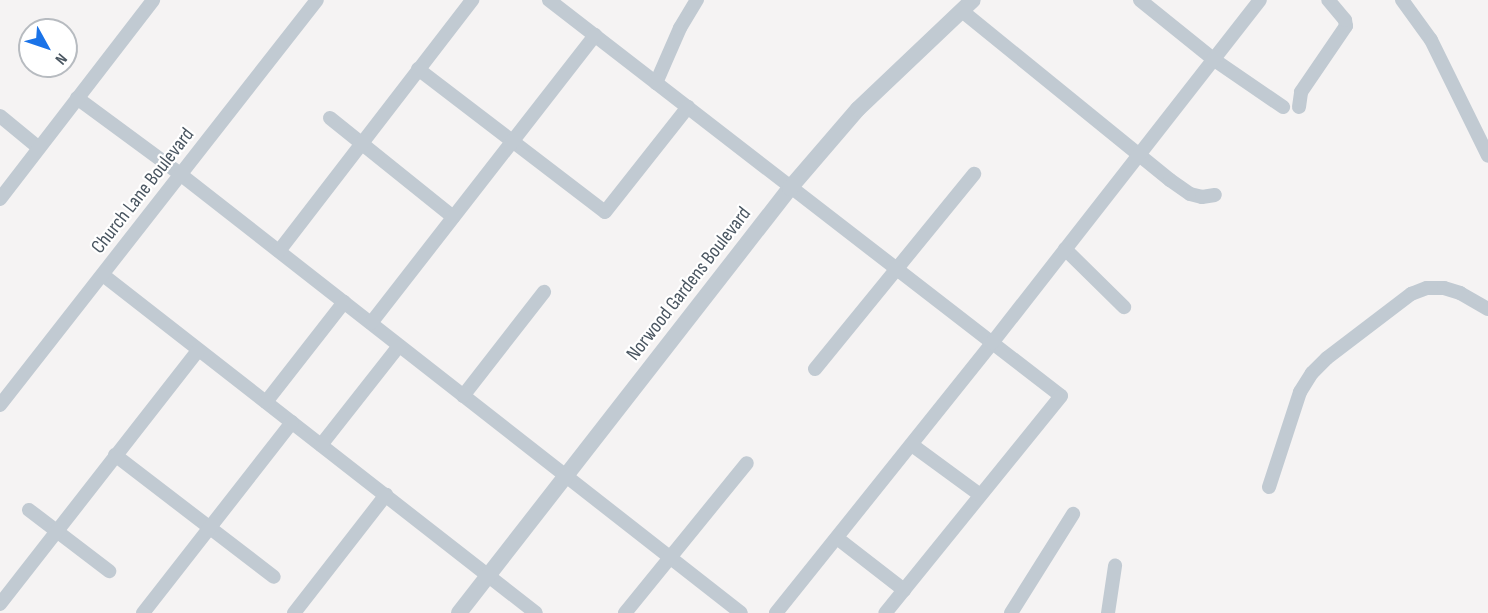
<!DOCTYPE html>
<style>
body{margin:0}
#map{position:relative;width:1488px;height:613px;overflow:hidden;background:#f5f3f3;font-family:"Sofia Sans Condensed",sans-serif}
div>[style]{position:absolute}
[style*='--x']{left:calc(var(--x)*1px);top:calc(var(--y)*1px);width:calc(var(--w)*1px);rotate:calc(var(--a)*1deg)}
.minor>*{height:14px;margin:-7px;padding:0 7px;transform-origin:7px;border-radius:7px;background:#c1cad2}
.tertiary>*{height:16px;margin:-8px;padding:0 8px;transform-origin:8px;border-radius:8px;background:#c1cad2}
span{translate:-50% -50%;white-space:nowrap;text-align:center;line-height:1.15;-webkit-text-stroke:4.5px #fff;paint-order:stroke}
.street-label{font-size:20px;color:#4a5661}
.north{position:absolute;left:18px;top:18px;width:60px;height:60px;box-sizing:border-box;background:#fff;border:2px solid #b7bbc0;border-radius:50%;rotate:130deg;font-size:16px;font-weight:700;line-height:24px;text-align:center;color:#4a5661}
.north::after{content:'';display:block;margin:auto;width:21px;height:27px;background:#1a73e8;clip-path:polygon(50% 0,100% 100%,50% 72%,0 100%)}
</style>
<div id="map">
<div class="minor">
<i style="--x:549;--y:0;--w:647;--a:37.72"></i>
<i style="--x:1061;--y:396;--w:279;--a:129"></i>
<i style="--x:1140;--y:0;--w:94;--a:38.9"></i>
<i style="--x:1213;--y:59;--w:85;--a:34.4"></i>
<i style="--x:1402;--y:0;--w:49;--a:54.1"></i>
<i style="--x:1431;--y:40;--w:129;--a:63.8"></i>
<i style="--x:962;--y:11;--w:268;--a:39.1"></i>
<i style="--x:1170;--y:180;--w:24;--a:35"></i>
<i style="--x:1190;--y:194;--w:12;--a:14"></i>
<i style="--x:1202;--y:197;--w:13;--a:-9"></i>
<i style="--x:418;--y:69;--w:235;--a:37.4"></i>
<i style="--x:605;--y:212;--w:134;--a:-51.7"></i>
<i style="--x:656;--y:83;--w:60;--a:-66.4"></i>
<i style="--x:680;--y:28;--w:33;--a:-59"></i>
<i style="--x:77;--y:98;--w:128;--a:36.4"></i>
<i style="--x:180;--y:174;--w:712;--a:38.04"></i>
<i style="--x:1299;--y:107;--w:15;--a:-82"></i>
<i style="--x:1301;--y:92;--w:80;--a:-55.7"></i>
<i style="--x:1346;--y:26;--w:6;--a:-99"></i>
<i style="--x:1345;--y:20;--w:26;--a:-130"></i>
<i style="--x:0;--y:116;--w:50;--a:39.4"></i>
<i style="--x:330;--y:118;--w:158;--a:38.8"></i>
<i style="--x:0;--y:199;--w:251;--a:-52.4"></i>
<i style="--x:1065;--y:249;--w:83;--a:44.5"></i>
<i style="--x:279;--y:251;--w:317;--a:-52.4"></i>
<i style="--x:103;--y:275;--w:549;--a:37.98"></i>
<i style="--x:371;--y:323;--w:365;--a:-52.1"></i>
<i style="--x:815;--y:369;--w:252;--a:-50.8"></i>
<i style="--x:463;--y:396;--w:132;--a:-52.1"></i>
<i style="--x:266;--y:402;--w:127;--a:-52"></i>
<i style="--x:0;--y:405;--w:514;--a:-51.95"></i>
<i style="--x:321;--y:445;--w:126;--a:-51.8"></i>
<i style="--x:912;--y:445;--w:84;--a:36.3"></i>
<i style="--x:115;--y:455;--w:200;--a:37.5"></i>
<i style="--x:1269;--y:487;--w:100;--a:-71.9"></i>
<i style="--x:1300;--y:392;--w:22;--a:-58"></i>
<i style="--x:1312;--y:373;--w:21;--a:-45"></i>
<i style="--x:1327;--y:358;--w:106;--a:-37.3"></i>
<i style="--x:1411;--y:294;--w:17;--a:-21"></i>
<i style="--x:1427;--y:288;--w:17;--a:0"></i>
<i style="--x:1444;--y:288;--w:17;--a:17"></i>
<i style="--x:1460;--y:293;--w:32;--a:30"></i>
<i style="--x:29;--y:510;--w:101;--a:37.3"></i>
<i style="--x:837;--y:538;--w:85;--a:37.8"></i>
<i style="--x:0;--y:604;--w:321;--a:-52"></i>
<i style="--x:143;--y:613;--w:242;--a:-52"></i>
<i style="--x:294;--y:613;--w:150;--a:-52.1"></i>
<i style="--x:625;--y:613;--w:193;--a:-50.9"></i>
<i style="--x:776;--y:613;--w:346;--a:-51.3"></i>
<i style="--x:992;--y:343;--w:435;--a:-52"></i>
<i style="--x:1011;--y:613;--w:117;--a:-57.9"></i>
<i style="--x:1108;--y:613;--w:48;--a:-81.5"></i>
</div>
<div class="tertiary">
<i style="--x:459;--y:613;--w:539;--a:-52.09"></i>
<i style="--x:790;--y:188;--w:104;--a:-49.3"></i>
<i style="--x:858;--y:109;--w:158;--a:-43.5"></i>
</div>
<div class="street-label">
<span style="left:143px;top:191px;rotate:-52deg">Church Lane Boulevard</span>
<span style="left:689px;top:284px;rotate:-52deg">Norwood Gardens Boulevard</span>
</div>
<div class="north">N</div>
</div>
